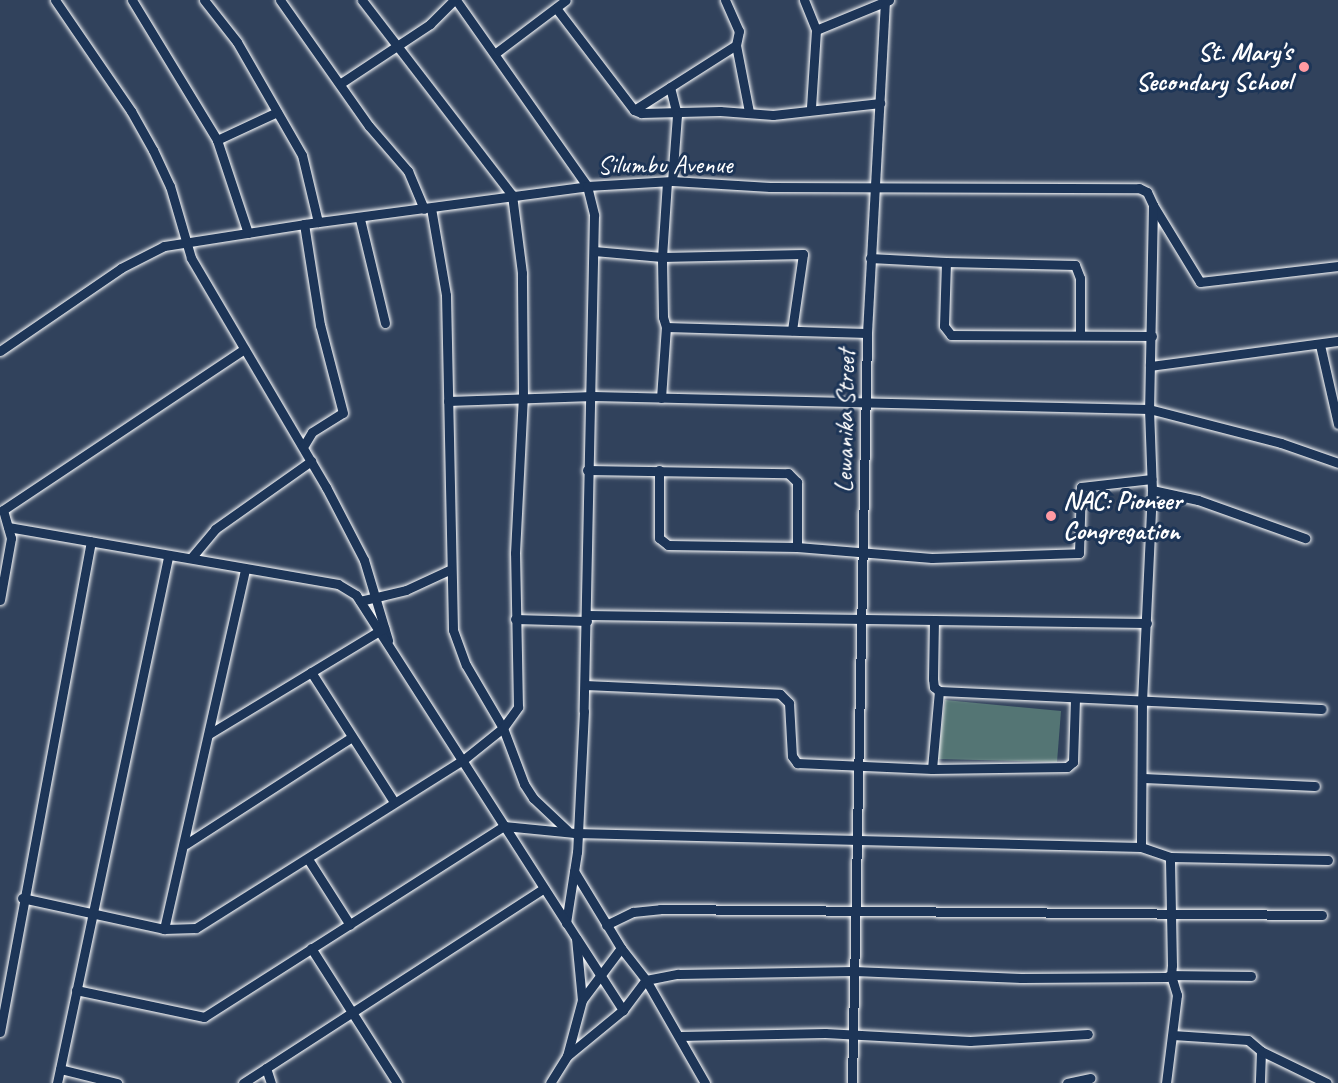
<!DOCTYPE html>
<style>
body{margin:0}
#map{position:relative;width:1338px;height:1083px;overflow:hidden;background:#31425c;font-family:Caveat,sans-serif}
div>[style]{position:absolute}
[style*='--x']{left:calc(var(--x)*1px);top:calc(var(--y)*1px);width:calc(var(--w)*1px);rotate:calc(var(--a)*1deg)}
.green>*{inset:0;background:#547574}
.roads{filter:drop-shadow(0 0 2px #fff) drop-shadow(0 0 2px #fff)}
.street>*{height:9px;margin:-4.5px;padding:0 4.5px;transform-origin:4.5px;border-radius:4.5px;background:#1d3557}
.dots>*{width:16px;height:16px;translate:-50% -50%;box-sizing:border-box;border:3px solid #1d3557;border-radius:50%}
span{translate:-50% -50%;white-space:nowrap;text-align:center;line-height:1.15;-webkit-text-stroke:6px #1d3557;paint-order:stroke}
.poi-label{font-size:26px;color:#fff;font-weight:700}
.right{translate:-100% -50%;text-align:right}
.left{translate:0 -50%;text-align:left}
.street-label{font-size:26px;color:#fff}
</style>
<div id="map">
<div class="green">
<i style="clip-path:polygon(945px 700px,1061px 711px,1057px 762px,938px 759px)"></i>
</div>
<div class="roads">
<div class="street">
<i style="--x:55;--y:0;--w:135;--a:55.6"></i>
<i style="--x:131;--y:111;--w:45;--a:60.6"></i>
<i style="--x:153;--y:150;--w:40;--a:65"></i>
<i style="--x:170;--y:186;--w:75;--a:73.7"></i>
<i style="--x:191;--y:258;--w:266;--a:59.5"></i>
<i style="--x:326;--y:487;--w:82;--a:62.5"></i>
<i style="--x:364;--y:560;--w:84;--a:73.3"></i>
<i style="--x:132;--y:0;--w:164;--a:58.7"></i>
<i style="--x:217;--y:140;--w:66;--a:-25"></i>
<i style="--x:204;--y:0;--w:53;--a:51.8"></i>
<i style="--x:237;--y:42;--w:130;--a:60.1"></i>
<i style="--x:302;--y:155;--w:69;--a:76.6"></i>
<i style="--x:280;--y:0;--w:154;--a:54.8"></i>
<i style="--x:369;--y:126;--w:60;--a:49.1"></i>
<i style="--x:408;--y:171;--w:41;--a:67.2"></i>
<i style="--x:456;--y:0;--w:228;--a:54.8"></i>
<i style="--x:587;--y:186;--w:30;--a:76"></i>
<i style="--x:594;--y:215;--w:496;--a:91.2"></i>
<i style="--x:584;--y:711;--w:141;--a:92.8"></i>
<i style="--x:577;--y:852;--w:72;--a:98.8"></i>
<i style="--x:725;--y:0;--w:34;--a:66"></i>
<i style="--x:739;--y:31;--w:14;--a:102"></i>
<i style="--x:736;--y:45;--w:68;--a:79"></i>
<i style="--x:804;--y:0;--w:32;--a:68"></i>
<i style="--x:816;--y:30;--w:78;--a:93.7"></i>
<i style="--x:556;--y:8;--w:128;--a:52.6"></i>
<i style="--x:634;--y:110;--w:8;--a:23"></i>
<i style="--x:641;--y:113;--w:79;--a:-1.5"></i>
<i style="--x:720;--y:111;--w:53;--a:4.3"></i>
<i style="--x:773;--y:115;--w:108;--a:-6.4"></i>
<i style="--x:816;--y:30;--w:79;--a:-22.3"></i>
<i style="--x:497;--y:52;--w:86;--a:-37"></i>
<i style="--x:341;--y:83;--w:107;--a:-33.5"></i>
<i style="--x:430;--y:24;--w:34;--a:-45"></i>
<i style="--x:670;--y:87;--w:29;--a:76"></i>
<i style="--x:677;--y:115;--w:66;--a:94.3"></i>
<i style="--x:634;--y:110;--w:121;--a:-32.5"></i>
<i style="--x:217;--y:140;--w:98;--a:71.6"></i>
<i style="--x:1153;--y:205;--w:90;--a:58.6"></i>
<i style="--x:1200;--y:282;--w:139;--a:-6.6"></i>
<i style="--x:431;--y:208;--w:88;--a:80.2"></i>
<i style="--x:446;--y:295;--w:335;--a:88.8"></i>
<i style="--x:453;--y:630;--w:37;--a:70"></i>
<i style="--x:466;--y:665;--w:73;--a:59.6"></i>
<i style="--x:503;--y:728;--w:60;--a:69.4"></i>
<i style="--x:524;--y:784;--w:17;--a:57"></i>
<i style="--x:533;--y:798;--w:47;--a:43.3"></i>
<i style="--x:360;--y:219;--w:107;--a:76.5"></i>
<i style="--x:594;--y:251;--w:68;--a:5"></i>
<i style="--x:662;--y:257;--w:75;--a:-86.2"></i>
<i style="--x:870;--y:258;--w:76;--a:3"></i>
<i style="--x:946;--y:262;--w:64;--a:91.8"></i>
<i style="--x:944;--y:326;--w:11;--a:52"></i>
<i style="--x:951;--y:335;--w:201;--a:0.3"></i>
<i style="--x:946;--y:262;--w:129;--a:1.3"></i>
<i style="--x:1075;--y:265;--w:14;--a:69"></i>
<i style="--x:1080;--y:278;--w:57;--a:90"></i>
<i style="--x:666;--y:327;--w:10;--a:-107"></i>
<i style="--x:663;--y:317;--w:60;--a:-91"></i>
<i style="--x:662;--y:257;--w:141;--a:-1.2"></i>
<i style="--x:803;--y:254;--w:77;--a:98.2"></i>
<i style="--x:1320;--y:345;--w:81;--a:77.2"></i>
<i style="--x:0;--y:351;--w:147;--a:-34.4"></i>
<i style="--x:121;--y:268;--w:48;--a:-27.1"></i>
<i style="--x:164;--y:246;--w:142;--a:-8.9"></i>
<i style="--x:304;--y:224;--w:286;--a:-7.6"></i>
<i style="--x:587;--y:186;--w:85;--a:-3.4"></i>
<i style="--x:672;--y:181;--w:98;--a:3.5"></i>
<i style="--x:770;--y:187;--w:369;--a:0.2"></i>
<i style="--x:1139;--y:188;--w:9;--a:27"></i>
<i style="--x:1147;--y:192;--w:14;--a:65"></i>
<i style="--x:1153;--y:205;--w:204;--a:91.1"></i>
<i style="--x:1149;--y:409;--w:81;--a:87.9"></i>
<i style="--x:1152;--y:490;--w:210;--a:92.7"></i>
<i style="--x:1142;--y:700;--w:147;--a:90.4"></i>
<i style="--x:1150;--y:366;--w:190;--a:-7.6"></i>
<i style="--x:661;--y:398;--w:71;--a:-86"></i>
<i style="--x:666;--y:327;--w:201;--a:1.7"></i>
<i style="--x:448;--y:401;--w:145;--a:-2"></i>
<i style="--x:593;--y:396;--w:556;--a:1.34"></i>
<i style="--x:1149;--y:409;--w:136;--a:14.4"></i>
<i style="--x:1281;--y:443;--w:60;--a:19.3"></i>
<i style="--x:303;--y:447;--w:17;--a:-59"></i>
<i style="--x:312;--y:432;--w:36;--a:-32"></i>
<i style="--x:343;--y:413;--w:91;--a:-104.6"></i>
<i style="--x:320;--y:325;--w:102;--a:-99"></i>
<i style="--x:587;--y:470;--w:201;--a:0.9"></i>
<i style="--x:788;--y:473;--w:13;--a:45"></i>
<i style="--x:797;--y:482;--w:65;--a:90"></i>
<i style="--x:659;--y:470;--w:68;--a:90"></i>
<i style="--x:659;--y:538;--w:11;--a:38"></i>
<i style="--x:668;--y:545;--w:129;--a:0.9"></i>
<i style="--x:797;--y:547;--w:135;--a:4.7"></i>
<i style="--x:932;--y:558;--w:147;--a:-1.9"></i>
<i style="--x:1079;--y:553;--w:66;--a:-88.3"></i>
<i style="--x:1081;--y:487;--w:71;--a:-6.4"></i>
<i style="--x:1152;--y:490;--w:47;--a:12.3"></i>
<i style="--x:1198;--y:500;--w:114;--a:19.6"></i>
<i style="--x:8;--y:527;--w:335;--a:9.8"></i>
<i style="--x:338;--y:584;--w:21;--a:31"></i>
<i style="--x:356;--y:595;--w:407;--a:57.3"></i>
<i style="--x:576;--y:938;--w:62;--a:84.5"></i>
<i style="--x:582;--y:1000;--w:58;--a:105"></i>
<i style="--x:567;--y:1056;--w:32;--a:122"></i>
<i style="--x:191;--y:558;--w:38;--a:-50"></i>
<i style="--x:215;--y:529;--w:118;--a:-35.3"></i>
<i style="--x:0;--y:600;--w:63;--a:-79.9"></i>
<i style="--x:11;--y:538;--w:29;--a:-106"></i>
<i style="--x:3;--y:510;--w:290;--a:-33.7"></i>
<i style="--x:360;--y:601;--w:47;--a:-13.4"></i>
<i style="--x:406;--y:590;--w:47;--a:-24.9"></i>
<i style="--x:587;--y:615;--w:560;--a:0.82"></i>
<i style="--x:515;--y:619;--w:72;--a:1.6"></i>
<i style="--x:934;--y:620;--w:59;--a:91"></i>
<i style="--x:933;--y:679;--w:8;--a:83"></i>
<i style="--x:934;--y:687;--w:6;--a:39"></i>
<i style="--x:939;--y:691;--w:383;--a:2.7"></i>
<i style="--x:311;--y:672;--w:154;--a:57.4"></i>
<i style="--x:585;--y:685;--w:195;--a:2.6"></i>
<i style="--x:780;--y:694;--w:13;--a:45"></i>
<i style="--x:789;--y:703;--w:53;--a:86.8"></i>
<i style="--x:792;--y:756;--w:9;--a:54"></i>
<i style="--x:797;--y:763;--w:135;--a:2.5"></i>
<i style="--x:932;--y:769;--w:135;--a:-0.8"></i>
<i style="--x:1067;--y:767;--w:8;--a:-40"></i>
<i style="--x:1073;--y:762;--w:62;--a:-88.2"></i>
<i style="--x:209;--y:734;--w:205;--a:-31.2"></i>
<i style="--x:932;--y:769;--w:78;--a:-84.9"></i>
<i style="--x:1143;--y:778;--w:172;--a:2.7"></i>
<i style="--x:186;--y:844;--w:197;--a:-32.8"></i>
<i style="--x:308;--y:859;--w:78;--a:57.5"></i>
<i style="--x:574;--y:871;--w:90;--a:58.6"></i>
<i style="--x:621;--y:948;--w:41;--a:52"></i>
<i style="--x:646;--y:980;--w:119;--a:60.2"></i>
<i style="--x:22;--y:898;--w:145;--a:12.3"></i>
<i style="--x:164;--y:929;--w:32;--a:-2"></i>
<i style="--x:196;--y:928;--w:315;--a:-32.2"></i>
<i style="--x:463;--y:760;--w:51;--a:-38.7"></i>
<i style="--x:503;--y:728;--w:26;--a:-54"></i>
<i style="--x:518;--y:707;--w:154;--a:-91.1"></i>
<i style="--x:515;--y:553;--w:156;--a:-87.1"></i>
<i style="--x:523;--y:397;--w:124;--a:-90.5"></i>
<i style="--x:522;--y:273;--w:79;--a:-97.3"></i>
<i style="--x:512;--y:195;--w:246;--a:-127.6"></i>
<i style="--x:606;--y:925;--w:30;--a:-26"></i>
<i style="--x:633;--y:912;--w:27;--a:-6"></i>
<i style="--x:660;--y:909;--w:662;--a:0.52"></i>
<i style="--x:164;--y:929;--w:369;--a:-77.3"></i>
<i style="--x:577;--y:939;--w:85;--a:57.1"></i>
<i style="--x:311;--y:948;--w:160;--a:57.5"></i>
<i style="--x:76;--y:990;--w:131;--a:11.9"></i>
<i style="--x:204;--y:1017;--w:356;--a:-32.5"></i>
<i style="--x:504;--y:826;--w:71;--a:5.6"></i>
<i style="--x:575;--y:833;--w:566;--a:1.42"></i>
<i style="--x:1141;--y:847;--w:31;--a:19"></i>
<i style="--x:1170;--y:857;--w:158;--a:1.1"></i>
<i style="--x:582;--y:1000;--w:65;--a:-53.1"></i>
<i style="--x:0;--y:1032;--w:499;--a:-79.5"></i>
<i style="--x:1173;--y:1035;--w:75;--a:3.8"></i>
<i style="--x:1248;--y:1040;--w:17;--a:40"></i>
<i style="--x:1261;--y:1051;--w:32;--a:92"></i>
<i style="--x:680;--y:1036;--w:145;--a:-1.2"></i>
<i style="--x:825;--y:1033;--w:145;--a:3.2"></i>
<i style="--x:970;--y:1041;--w:118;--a:-3.4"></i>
<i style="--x:1261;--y:1051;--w:73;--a:25.9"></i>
<i style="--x:567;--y:1056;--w:72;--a:-39.4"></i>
<i style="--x:623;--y:1010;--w:38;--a:-53"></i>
<i style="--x:646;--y:980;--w:33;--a:-11"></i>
<i style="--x:678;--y:974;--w:176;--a:-1"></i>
<i style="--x:854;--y:971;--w:167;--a:2.4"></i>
<i style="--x:1021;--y:978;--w:145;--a:-0.4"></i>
<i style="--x:1166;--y:977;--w:5;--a:-22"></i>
<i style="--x:1171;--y:975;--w:10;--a:-84"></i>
<i style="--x:1172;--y:965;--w:108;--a:-91.1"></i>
<i style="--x:266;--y:1068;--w:16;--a:72"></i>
<i style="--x:60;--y:1069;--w:59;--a:13.8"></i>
<i style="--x:57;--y:1083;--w:538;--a:-78.08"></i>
<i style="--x:243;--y:1083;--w:357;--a:-32.9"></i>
<i style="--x:852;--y:1083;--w:750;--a:-88.85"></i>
<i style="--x:867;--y:333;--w:331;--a:-86.9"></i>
<i style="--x:1067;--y:1083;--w:24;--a:-12"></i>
<i style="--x:1166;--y:1083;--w:89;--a:-82.9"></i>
<i style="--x:1177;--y:995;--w:21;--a:-107"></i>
<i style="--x:1171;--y:975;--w:80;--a:0.7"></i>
</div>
</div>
<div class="dots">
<i style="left:1304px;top:67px;background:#ff9aa2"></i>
<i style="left:1051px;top:516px;background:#ff9aa2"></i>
</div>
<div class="poi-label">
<span class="right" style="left:1292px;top:67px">St. Mary's<br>Secondary School</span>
<span class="left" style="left:1063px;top:516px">NAC: Pioneer<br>Congregation</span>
</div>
<div class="street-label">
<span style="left:665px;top:165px">Silumbu Avenue</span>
<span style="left:845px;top:421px;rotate:-89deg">Lewanika Street</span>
</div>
</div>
